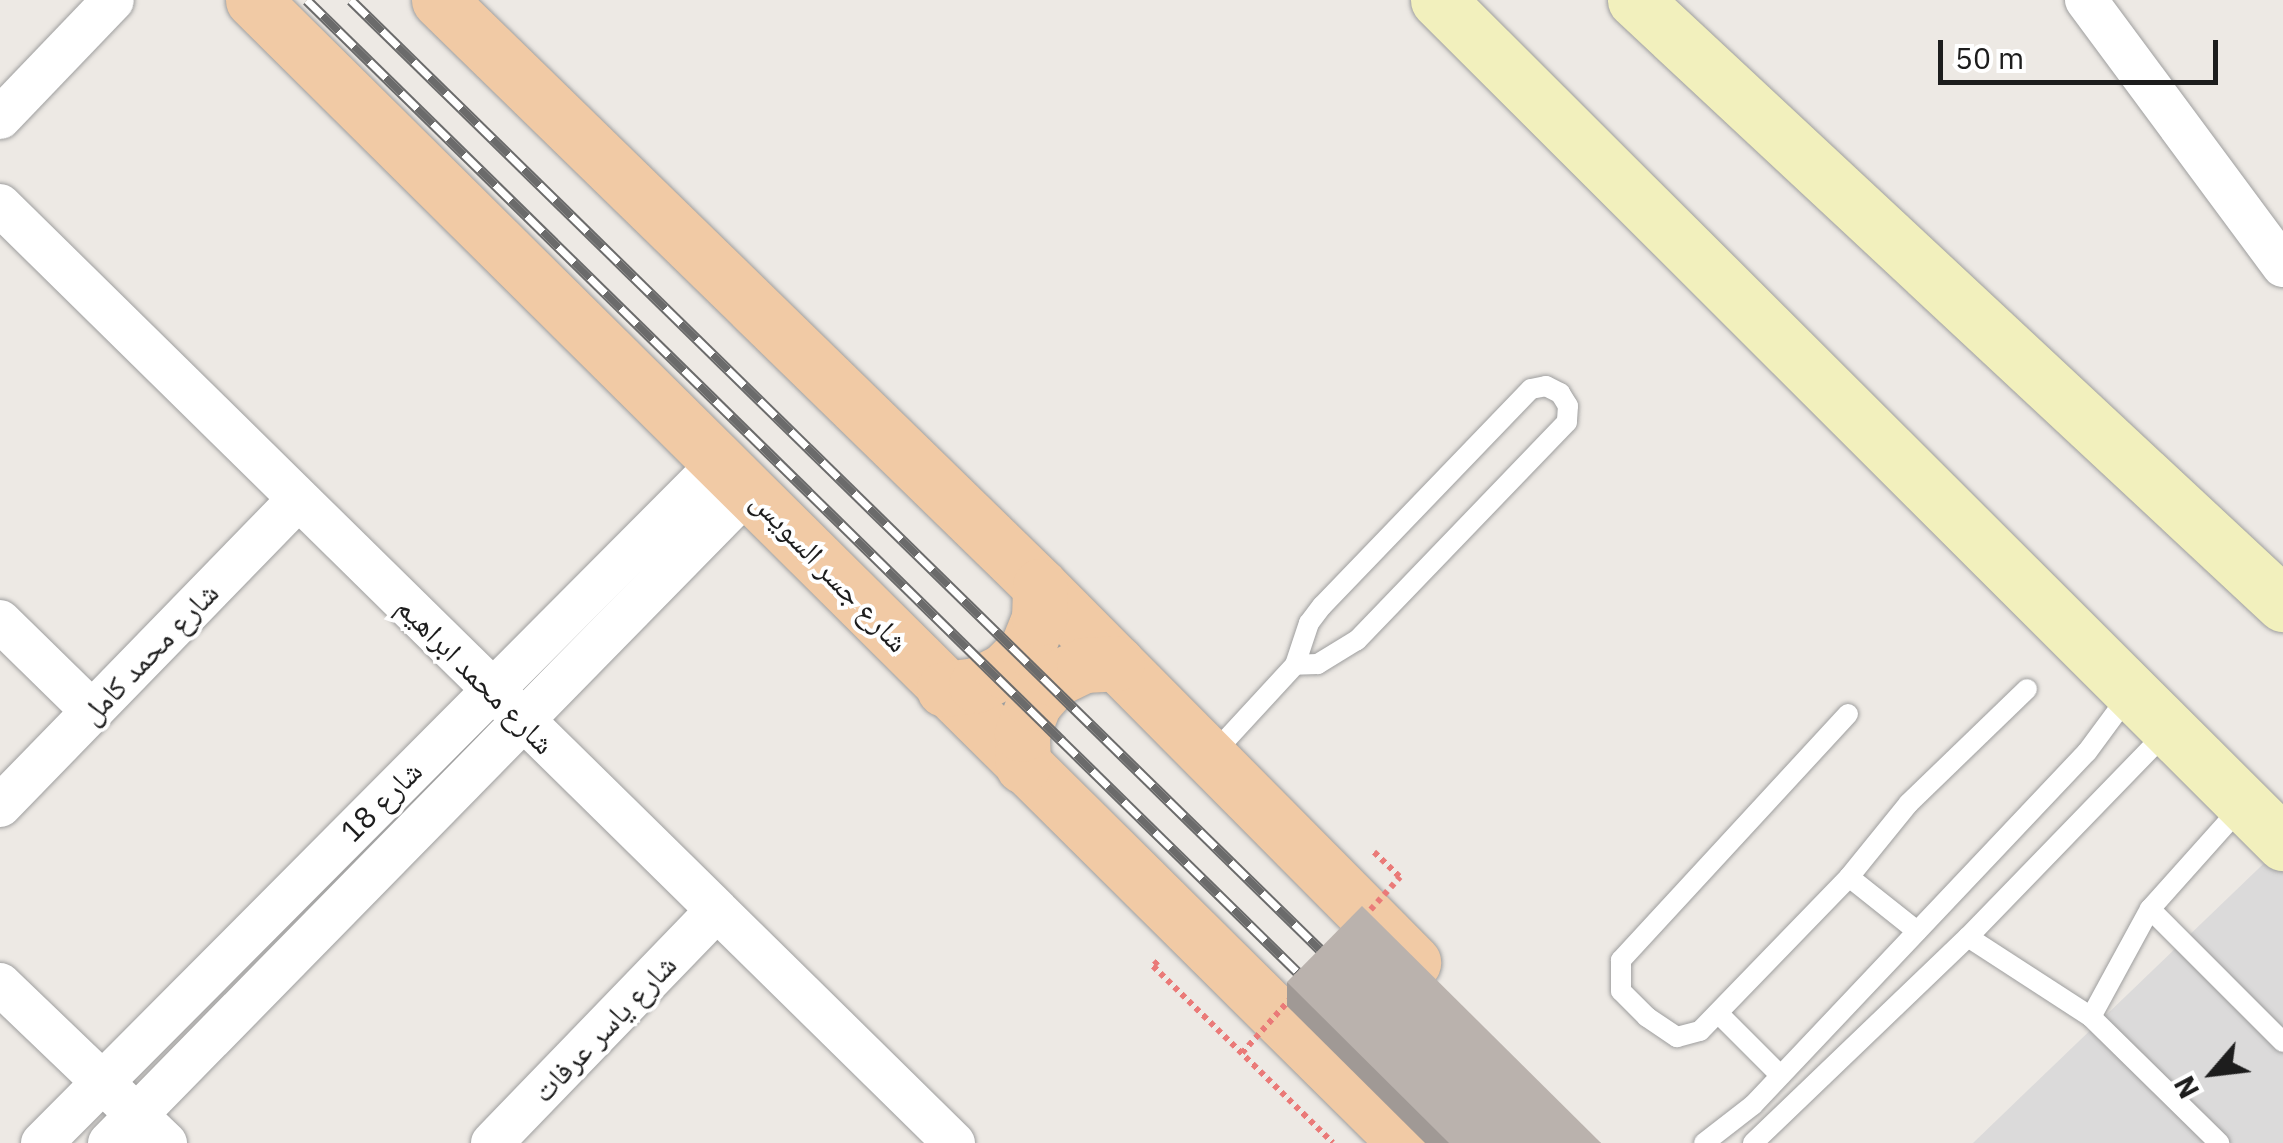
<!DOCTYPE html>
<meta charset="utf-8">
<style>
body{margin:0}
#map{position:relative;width:2283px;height:1143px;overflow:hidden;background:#ede9e4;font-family:"IBM Plex Sans","Noto Naskh Arabic",sans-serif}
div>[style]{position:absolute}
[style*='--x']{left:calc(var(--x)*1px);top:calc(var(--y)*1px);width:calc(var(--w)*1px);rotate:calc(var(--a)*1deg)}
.residential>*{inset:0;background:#dbdada}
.path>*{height:6px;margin-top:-3px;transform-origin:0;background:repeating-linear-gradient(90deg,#ea7a78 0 5px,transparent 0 10px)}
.roads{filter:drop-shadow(0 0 2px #9e9e9e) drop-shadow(0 0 2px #9e9e9e)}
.lane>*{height:20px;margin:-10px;padding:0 10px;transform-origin:10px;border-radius:10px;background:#fff}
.street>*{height:42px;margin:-21px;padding:0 21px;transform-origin:21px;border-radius:21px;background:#fff}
.secondary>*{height:55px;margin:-27.5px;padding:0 27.5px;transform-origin:27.5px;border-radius:27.5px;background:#f2f0bd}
.primary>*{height:55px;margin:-27.5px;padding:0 27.5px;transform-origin:27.5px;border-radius:27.5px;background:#f1caa5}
.rail>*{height:11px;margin-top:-5.5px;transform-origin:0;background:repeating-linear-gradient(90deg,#fff 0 22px,#6b6b6b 0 44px);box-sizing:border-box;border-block:2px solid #6b6b6b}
.path-bridge>*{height:6px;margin-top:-3px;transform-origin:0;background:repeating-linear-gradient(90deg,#ea7a78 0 5px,transparent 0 10px)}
.wall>*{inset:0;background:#a09995}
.building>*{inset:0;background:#bab2ad}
span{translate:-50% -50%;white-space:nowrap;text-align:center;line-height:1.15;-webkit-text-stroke:8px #fff;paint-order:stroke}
.street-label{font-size:30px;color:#1d1d1d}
.north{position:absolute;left:2163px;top:1023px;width:100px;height:100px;-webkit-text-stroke:8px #fff;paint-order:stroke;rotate:242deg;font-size:28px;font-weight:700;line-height:40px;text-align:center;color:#1d1d1d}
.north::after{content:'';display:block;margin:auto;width:35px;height:45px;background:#1d1d1d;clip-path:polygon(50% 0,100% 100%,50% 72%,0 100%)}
.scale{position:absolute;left:1938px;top:40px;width:280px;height:45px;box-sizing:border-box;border:5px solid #1d1d1d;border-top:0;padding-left:12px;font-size:30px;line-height:35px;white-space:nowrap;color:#1d1d1d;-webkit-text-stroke:8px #fff;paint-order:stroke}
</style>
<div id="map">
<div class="residential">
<i style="clip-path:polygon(2283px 845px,2283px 1143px,1973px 1143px)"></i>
</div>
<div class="path">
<i style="--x:1374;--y:852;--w:36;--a:44"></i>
<i style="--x:1158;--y:961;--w:7;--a:135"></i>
<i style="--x:1153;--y:966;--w:252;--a:44.5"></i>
</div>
<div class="roads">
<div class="lane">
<i style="--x:1546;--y:386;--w:16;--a:27"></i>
<i style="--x:1560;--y:393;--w:15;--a:58"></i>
<i style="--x:1568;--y:406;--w:16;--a:94"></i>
<i style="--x:1567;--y:422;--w:303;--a:133.9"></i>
<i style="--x:1357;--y:640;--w:46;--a:148.4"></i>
<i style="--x:1318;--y:664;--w:23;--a:178"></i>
<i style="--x:1295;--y:665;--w:44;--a:-71.6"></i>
<i style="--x:1309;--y:623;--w:21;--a:-53"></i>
<i style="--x:1322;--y:606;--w:301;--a:-46.1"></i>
<i style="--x:1531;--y:389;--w:15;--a:-11"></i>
<i style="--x:1848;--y:714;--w:335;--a:132.7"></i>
<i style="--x:1621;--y:960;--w:31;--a:90"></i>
<i style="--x:1621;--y:991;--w:37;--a:45"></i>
<i style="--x:1647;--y:1017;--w:36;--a:34"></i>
<i style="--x:1677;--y:1037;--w:24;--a:-15"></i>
<i style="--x:1700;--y:1031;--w:214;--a:-45.9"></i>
<i style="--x:1849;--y:877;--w:87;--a:38.5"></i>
<i style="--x:1212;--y:755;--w:122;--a:-47.3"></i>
<i style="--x:1849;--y:877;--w:95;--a:-51"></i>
<i style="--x:1909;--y:803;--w:164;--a:-44"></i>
<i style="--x:2150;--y:909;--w:188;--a:45"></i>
<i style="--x:1968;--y:937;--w:147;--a:33"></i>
<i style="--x:2091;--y:1017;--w:180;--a:44.5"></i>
<i style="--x:1718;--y:1013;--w:88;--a:45"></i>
<i style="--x:2091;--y:1017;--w:123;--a:-61.4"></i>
<i style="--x:2150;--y:909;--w:138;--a:-48.2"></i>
<i style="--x:1704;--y:1143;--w:62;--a:-37.8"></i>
<i style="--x:1753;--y:1105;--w:486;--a:-46.6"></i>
<i style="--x:2087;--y:752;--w:71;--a:-53.6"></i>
<i style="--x:1753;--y:1143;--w:298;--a:-43.8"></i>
<i style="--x:1968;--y:937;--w:286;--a:-45.9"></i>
</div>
<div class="street">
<i style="--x:2086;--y:0;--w:331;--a:53.5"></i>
<i style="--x:0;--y:118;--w:163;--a:-46.2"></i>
<i style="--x:0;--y:205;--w:1338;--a:44.52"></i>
<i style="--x:0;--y:621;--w:129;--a:44.4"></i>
<i style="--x:0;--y:806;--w:427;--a:-45.8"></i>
<i style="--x:0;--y:984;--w:230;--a:43.8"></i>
<i style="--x:42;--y:1143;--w:962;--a:-45.13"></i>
<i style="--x:109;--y:1143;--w:916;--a:-45.58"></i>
<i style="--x:492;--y:1143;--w:321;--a:-46"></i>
</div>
<div class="secondary">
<i style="--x:1438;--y:0;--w:1194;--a:44.93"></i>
<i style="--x:1635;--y:0;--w:886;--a:42.99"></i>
</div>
<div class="primary">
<i style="--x:253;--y:0;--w:1624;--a:44.75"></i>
<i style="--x:439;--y:0;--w:839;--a:44.28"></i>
<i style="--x:1040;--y:586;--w:530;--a:45.23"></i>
<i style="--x:944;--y:689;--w:32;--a:-7"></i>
<i style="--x:976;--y:685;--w:31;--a:-27"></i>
<i style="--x:1004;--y:671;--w:33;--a:-45"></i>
<i style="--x:1027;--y:648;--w:32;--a:-68"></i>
<i style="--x:1039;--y:618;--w:32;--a:-88"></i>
<i style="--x:1023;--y:766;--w:32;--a:-92"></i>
<i style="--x:1022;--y:734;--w:33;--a:-69"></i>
<i style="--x:1034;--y:703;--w:32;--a:-49"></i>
<i style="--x:1055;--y:679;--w:32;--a:-26"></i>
<i style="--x:1084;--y:665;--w:33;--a:-3"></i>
</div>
</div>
<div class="rail">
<i style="--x:307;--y:0;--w:1415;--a:44.46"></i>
<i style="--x:351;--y:0;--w:1382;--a:44.41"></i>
</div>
<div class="path-bridge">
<i style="--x:1364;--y:917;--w:54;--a:-48"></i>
<i style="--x:1242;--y:1053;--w:75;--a:-48.2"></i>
</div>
<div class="wall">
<i style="clip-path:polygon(1287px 982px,1601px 1143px,1425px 1143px,1287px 1006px)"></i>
</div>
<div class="building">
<i style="clip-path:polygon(1362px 906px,1601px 1143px,1449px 1143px,1287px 982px)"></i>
</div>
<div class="street-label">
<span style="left:830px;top:571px;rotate:46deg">شارع جسر السويس</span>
<span style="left:149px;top:653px;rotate:-46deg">شارع محمد كامل</span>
<span style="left:476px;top:675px;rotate:45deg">شارع محمد ابراهيم</span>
<span style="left:381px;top:801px;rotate:-45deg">شارع 18</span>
<span style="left:604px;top:1028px;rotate:-46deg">شارع ياسر عرفات</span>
</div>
<div class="north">N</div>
<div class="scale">50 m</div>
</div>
